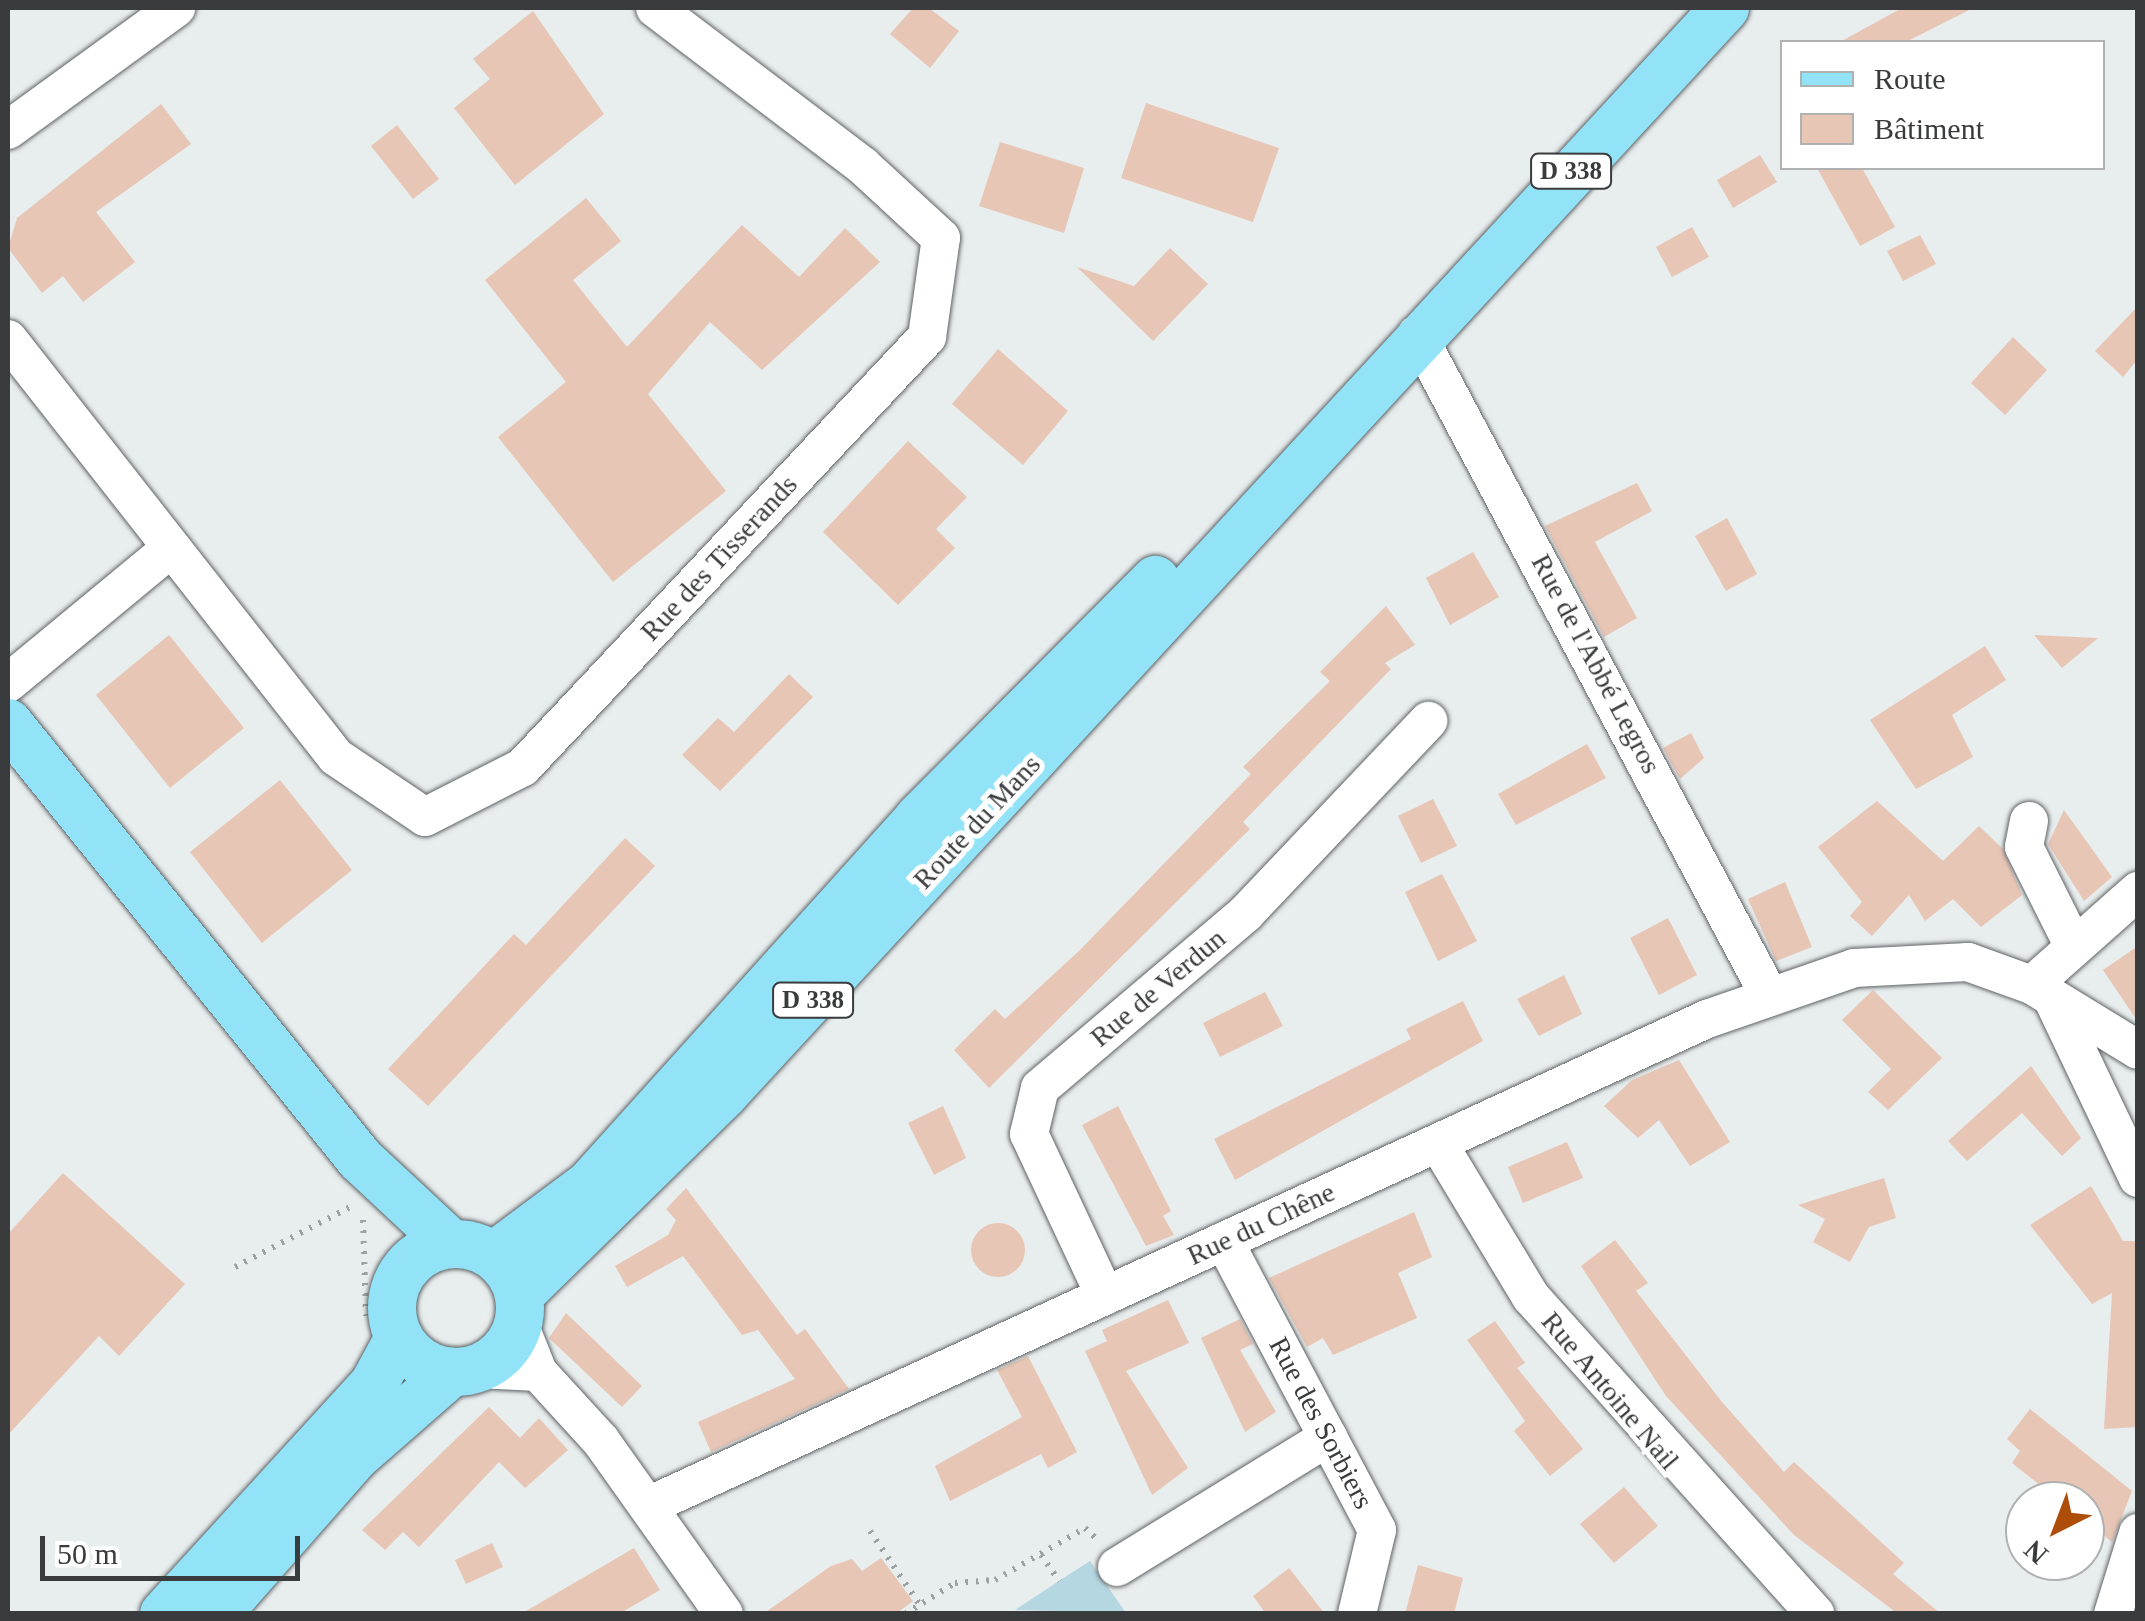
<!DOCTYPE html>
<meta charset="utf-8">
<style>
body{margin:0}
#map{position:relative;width:2145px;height:1621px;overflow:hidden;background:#e8edee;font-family:Georgia,serif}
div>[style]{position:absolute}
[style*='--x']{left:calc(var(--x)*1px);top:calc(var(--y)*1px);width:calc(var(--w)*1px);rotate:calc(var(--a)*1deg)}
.green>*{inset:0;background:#b5d7e2}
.building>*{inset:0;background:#e7c6b6}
.round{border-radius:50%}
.path>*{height:6px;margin-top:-3px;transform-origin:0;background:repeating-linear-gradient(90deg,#9ea1a2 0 2.5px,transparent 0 10.5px)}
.roads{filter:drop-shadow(0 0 2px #606365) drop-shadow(0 0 2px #606365)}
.minor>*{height:38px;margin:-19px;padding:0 19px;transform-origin:19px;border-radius:19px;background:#fff}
.major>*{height:48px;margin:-24px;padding:0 24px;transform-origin:24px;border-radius:24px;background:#92e3f7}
.major>.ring{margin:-24px;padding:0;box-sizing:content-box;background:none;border:48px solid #92e3f7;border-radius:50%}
span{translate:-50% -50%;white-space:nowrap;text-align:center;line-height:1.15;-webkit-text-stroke:10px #fff;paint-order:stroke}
.shield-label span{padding:2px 8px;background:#fff;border:2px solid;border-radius:8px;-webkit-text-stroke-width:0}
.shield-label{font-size:25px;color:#3a3b3c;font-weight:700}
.street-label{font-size:28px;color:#3a3b3c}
.frame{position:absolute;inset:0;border:10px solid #3a3b3c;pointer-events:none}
.legend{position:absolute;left:1780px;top:40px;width:325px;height:130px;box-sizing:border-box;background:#fff;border:2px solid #b0b1b1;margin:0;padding:12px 18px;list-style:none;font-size:30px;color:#3a3b3c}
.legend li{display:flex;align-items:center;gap:20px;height:50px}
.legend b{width:50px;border:2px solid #b0b1b1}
.north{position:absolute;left:2005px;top:1481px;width:100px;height:100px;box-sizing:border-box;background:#fff;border:2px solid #b0b1b1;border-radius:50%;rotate:222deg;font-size:28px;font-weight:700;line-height:40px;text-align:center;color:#3a3b3c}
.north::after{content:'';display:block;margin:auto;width:35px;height:45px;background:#ae4d09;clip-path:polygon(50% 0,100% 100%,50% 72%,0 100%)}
.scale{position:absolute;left:40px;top:1536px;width:260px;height:45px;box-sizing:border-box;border:5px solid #3a3b3c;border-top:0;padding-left:12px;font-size:30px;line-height:35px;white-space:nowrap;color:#3a3b3c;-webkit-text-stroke:8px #fff;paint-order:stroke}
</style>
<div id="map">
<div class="green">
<i style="clip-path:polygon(1090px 1561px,1126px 1613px,1015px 1610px,1059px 1581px)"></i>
</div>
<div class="building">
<i style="clip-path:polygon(913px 8px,929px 8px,959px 31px,930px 68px,890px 34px)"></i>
<i style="clip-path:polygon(1902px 8px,1973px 8px,1906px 42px,1840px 42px)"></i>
<i style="clip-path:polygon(533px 11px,604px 114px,515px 185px,454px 108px,490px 79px,473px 59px)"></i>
<i style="clip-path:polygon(1146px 103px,1279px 148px,1253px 222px,1121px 178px)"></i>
<i style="clip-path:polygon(161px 104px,191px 144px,96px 212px,135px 262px,83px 302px,63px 276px,42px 293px,8px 248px,17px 218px)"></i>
<i style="clip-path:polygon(397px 125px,439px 179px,413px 199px,371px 146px)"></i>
<i style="clip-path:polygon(1000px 142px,1084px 168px,1064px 233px,979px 206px)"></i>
<i style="clip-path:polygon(1760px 155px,1777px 182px,1733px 208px,1717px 180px)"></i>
<i style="clip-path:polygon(1817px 168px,1862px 168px,1895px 227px,1860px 246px)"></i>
<i style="clip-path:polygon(586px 198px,621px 241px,573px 280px,627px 347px,742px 225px,799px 277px,845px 228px,880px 262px,762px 370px,710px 322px,648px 394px,726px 491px,613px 582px,498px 437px,566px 382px,485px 280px)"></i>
<i style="clip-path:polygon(1692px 227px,1709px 257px,1672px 277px,1656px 247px)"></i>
<i style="clip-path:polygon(1920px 235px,1936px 264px,1903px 281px,1887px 251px)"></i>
<i style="clip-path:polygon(1170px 248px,1208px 284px,1153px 341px,1077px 267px,1134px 286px)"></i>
<i style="clip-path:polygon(2138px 306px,2138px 359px,2123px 377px,2095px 351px)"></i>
<i style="clip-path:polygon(2013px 337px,2047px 370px,2005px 415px,1971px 383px)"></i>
<i style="clip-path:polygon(998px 349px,1068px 411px,1023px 465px,952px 404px)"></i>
<i style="clip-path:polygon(908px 441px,967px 497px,936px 529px,955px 548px,898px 605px,823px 532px)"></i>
<i style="clip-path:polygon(1637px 483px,1652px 511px,1595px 542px,1637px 618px,1604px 637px,1545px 526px)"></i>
<i style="clip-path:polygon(1727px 518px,1757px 574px,1726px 591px,1695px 536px)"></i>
<i style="clip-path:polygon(1473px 552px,1499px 597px,1450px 625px,1426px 578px)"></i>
<i style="clip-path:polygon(1386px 606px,1415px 645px,1385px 663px,1391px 669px,1243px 822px,1250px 829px,989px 1088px,954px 1050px,995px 1009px,1005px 1019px,1080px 950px,1251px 774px,1243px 767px,1330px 681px,1320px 672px)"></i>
<i style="clip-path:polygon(169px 635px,244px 728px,170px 788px,96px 695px)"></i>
<i style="clip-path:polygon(2034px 635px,2098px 638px,2062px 668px)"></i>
<i style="clip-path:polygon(1985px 646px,2006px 680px,1952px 715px,1973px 757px,1916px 789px,1870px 720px)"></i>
<i style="clip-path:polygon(789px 674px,813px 697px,720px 791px,682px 755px,718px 718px,734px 732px)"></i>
<i style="clip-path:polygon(1691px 733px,1704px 758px,1680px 779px,1663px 748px)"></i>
<i style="clip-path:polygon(1587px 744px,1606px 778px,1516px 825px,1498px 794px)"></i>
<i style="clip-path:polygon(280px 780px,352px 870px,262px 943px,190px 852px)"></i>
<i style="clip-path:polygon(1433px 799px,1457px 846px,1421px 863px,1398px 816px)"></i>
<i style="clip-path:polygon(1877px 801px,1943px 861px,1979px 826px,2003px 849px,2022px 895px,1981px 927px,1953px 899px,1925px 921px,1909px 895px,1872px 936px,1850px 916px,1862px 902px,1818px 847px)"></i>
<i style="clip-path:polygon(2064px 810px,2112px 877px,2084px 901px,2048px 844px)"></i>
<i style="clip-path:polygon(625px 838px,655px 866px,428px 1106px,388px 1069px,514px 934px,526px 945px)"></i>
<i style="clip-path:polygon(1442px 874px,1477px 941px,1438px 961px,1405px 892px)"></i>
<i style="clip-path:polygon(1785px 882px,1812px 947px,1776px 961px,1748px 899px)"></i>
<i style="clip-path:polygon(1668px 918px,1697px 975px,1659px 995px,1630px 938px)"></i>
<i style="clip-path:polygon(2138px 946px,2138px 1022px,2103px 970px)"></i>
<i style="clip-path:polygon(1564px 975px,1582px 1014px,1539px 1036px,1517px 999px)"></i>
<i style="clip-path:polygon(1873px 990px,1942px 1058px,1888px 1110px,1868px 1092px,1891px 1069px,1842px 1020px)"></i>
<i style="clip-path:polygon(1265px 992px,1283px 1026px,1220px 1057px,1203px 1023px)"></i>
<i style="clip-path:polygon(1463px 1001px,1483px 1041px,1235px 1180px,1214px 1139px,1411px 1039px,1406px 1029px)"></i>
<i style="clip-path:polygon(1679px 1060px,1730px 1142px,1690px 1166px,1659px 1120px,1638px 1138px,1604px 1106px,1632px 1080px)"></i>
<i style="clip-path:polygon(2031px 1066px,2081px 1138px,2062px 1156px,2022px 1113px,1967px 1161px,1948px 1141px)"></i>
<i style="clip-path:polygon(943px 1106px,966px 1158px,934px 1175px,908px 1123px)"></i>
<i style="clip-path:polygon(1118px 1106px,1171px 1211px,1163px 1216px,1174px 1235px,1146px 1246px,1082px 1125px)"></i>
<i style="clip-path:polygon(1567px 1142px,1583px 1178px,1523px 1203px,1508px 1167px)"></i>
<i style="clip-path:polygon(63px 1173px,185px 1284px,119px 1356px,99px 1336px,8px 1435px,8px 1234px)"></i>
<i style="clip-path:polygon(1884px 1178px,1896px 1218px,1869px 1227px,1850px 1262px,1813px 1242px,1825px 1219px,1798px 1205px)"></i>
<i style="clip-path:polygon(2091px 1186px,2123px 1241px,2138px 1241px,2138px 1427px,2104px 1429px,2112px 1293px,2092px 1304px,2030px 1225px)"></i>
<i style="clip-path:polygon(686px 1188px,797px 1335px,805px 1329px,849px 1389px,711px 1452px,698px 1422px,795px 1379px,758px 1330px,742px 1335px,683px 1256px,627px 1287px,615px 1266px,668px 1235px,676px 1220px,666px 1209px)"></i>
<i style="clip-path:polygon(1414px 1212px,1432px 1257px,1398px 1273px,1417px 1318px,1333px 1355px,1323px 1338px,1307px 1347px,1269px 1278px)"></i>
<i class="round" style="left:971px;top:1223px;width:54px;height:54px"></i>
<i style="clip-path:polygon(1615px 1240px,1648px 1283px,1636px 1291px,1722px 1402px,1784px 1472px,1794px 1462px,1904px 1563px,1893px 1574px,1941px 1614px,1898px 1614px,1794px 1535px,1666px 1396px,1581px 1266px)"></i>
<i style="clip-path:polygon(1168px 1300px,1189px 1343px,1126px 1371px,1188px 1468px,1152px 1495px,1085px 1351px,1107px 1341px,1102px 1330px)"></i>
<i style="clip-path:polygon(566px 1313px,642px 1386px,622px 1407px,549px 1338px)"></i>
<i style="clip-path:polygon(1240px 1319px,1253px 1344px,1240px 1350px,1276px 1412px,1245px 1432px,1201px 1338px)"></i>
<i style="clip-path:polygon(1495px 1321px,1525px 1363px,1517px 1368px,1583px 1449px,1550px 1476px,1514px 1431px,1525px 1421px,1467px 1340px)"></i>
<i style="clip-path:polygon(1028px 1356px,1077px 1452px,1048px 1468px,1041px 1454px,950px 1501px,935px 1466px,1022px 1417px,997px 1370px)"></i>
<i style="clip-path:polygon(489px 1407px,520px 1438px,539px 1418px,568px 1450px,525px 1488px,499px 1462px,419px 1547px,403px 1532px,385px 1550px,362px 1530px)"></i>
<i style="clip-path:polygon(2030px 1409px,2132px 1491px,2112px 1542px,2085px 1521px,2085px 1501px,2060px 1501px,2012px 1463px,2020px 1451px,2007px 1439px)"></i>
<i style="clip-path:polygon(1624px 1487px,1658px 1526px,1614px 1563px,1580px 1524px)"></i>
<i style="clip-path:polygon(492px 1543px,503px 1567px,466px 1584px,455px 1560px)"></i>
<i style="clip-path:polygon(634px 1548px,660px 1590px,619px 1614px,521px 1614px)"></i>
<i style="clip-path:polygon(881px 1558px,913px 1601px,896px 1614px,763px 1614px,831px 1566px,852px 1559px,862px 1571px)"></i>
<i style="clip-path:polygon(1418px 1565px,1463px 1578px,1454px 1614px,1405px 1614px)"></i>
<i style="clip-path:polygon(1289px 1568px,1325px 1614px,1266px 1614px,1253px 1596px)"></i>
</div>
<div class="path">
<i style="--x:363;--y:1220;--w:96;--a:88.2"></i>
<i style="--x:235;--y:1267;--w:134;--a:-27.5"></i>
<i style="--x:870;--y:1531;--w:88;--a:56.1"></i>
<i style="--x:1041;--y:1555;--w:32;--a:55"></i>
<i style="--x:905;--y:1614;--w:59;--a:-31.8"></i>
<i style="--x:955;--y:1583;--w:40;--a:-4.3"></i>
<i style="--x:995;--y:1580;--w:104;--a:-30"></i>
<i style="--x:1085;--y:1528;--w:16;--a:43"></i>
</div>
<div class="roads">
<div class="minor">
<i style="--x:8;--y:130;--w:208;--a:-36"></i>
<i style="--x:1417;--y:334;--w:751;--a:61.97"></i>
<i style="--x:8;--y:339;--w:531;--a:51.88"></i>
<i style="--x:336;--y:757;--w:107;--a:34"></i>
<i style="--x:425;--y:817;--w:110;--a:-27"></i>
<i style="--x:523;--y:767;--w:590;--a:-46.79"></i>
<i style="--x:927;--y:337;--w:100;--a:-82"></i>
<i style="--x:941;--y:238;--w:106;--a:-137.3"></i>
<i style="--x:863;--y:166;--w:261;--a:-142.8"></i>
<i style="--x:8;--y:683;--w:212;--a:-39.6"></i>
<i style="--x:2029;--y:821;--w:26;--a:101"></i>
<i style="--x:2024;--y:847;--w:112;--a:63.4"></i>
<i style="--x:2032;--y:985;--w:142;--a:-41.6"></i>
<i style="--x:2055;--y:1004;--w:193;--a:64.5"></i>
<i style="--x:1438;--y:1143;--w:180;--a:58.9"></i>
<i style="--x:1531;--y:1297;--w:426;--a:48.1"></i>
<i style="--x:1224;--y:1241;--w:327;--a:62.1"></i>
<i style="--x:1377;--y:1530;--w:86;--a:103.4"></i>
<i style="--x:1105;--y:1296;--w:179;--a:-115.1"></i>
<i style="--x:1029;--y:1134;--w:47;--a:-76.6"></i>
<i style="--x:1040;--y:1088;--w:270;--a:-40.3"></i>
<i style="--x:1246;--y:913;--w:265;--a:-46.5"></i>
<i style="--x:519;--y:1324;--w:52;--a:68.4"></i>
<i style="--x:538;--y:1372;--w:93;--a:47.6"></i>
<i style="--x:601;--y:1441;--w:212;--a:54.6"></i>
<i style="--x:478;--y:1369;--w:60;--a:2.9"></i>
<i style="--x:648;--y:1506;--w:1166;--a:-24.7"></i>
<i style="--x:1707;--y:1019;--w:156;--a:-19.1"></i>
<i style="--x:1854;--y:968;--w:114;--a:-3"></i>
<i style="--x:1968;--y:962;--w:68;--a:19.8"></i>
<i style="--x:2032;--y:985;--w:124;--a:31.5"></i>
<i style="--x:1117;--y:1567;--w:248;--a:-31.6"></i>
<i style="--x:2113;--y:1614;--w:85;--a:-72.8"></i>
</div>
<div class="major">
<i style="--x:8;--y:723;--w:560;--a:51.08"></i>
<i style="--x:360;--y:1159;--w:123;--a:43"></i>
<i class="ring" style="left:392px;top:1244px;width:80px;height:80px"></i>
<i style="--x:495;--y:1255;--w:117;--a:-36.7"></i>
<i style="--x:589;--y:1185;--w:492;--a:-48"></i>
<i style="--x:918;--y:819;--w:337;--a:-45.2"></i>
<i style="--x:520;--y:1294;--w:286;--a:-44.4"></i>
<i style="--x:724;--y:1094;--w:1477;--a:-47.33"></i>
<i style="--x:164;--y:1614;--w:311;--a:-47.6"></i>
<i style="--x:374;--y:1384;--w:52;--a:-61.5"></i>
<i style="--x:217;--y:1614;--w:210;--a:-48.7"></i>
<i style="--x:356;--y:1456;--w:128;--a:-41.2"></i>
</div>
</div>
<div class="shield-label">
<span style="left:1571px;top:171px">D 338</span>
<span style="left:813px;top:1000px">D 338</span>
</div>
<div class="street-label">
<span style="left:719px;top:558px;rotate:-47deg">Rue des Tisserands</span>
<span style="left:1596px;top:664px;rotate:62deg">Rue de l'Abbé Legros</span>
<span style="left:977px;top:822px;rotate:-47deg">Route du Mans</span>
<span style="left:1158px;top:988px;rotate:-40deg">Rue de Verdun</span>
<span style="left:1261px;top:1224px;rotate:-25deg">Rue du Chêne</span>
<span style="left:1610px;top:1391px;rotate:50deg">Rue Antoine Nail</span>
<span style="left:1321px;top:1423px;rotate:62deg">Rue des Sorbiers</span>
</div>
<div class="frame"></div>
<ul class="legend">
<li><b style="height:12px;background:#92e3f7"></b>Route</li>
<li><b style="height:28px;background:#e7c6b6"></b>Bâtiment</li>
</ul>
<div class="north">N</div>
<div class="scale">50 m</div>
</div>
